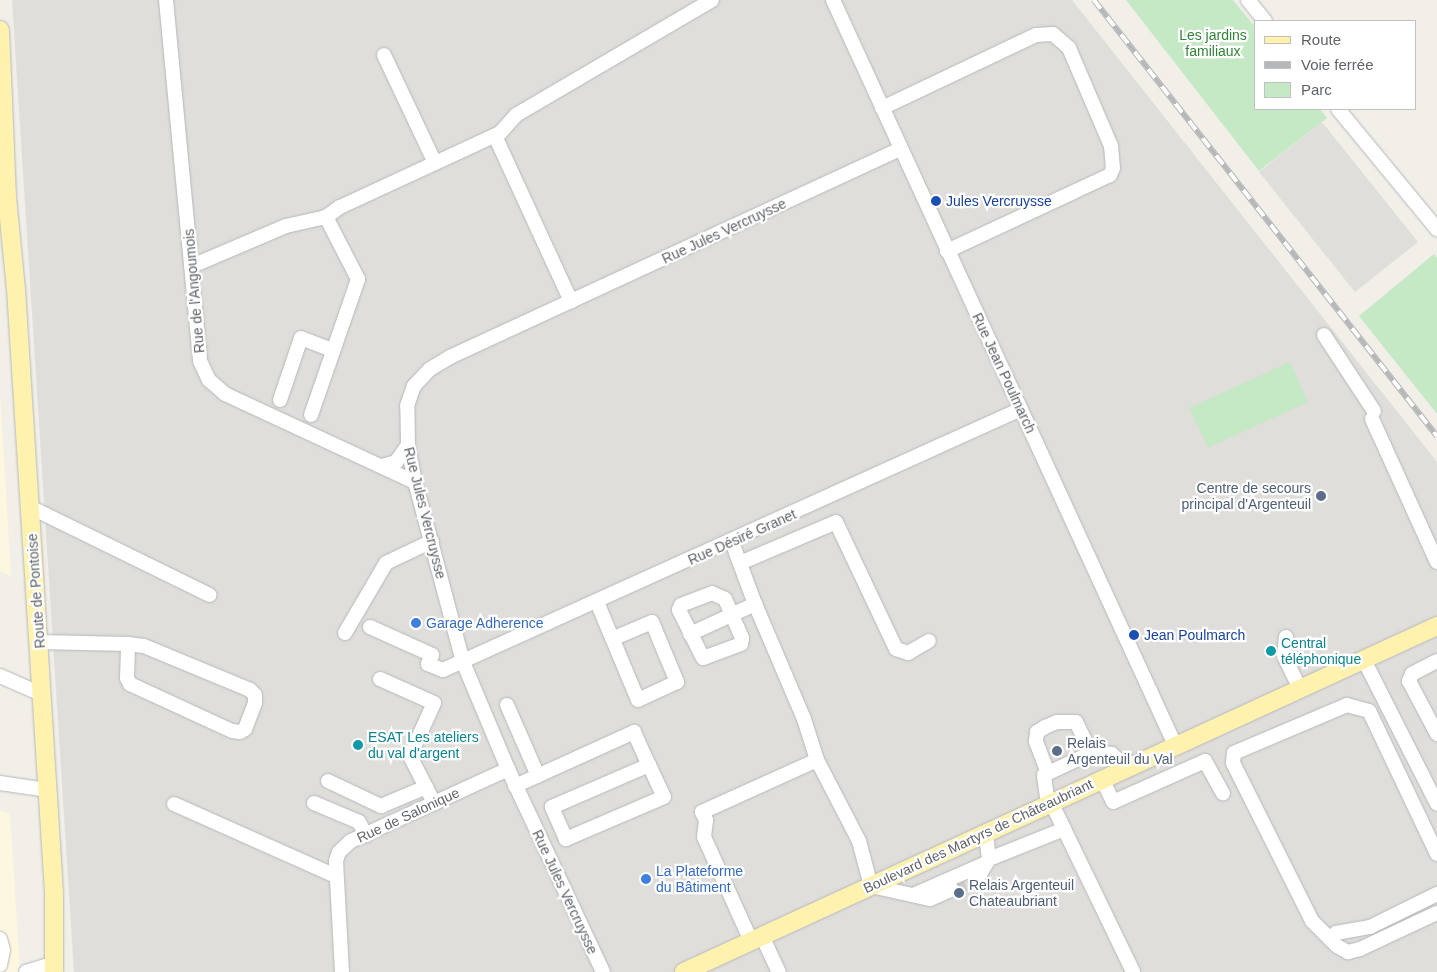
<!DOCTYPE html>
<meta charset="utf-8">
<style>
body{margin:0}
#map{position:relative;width:1437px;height:972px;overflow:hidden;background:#f1efe8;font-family:Arial,sans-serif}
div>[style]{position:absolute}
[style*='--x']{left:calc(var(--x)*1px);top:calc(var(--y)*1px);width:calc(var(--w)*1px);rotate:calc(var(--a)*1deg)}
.commercial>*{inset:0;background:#fef7e0}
.industrial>*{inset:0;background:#e0deda}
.green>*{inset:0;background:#c5e8c5}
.minor-tunnel>*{height:14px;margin-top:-7px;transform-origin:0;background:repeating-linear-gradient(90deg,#ccccc8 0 14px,transparent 0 21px)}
.roads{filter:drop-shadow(0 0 1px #b5b8bc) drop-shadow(0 0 1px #b5b8bc)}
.minor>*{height:14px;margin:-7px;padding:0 7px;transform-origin:7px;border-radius:7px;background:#fff}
.major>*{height:18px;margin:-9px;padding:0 9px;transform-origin:9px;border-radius:9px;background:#fff2af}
.rail>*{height:5.5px;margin-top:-2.75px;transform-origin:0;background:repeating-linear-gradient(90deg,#fff 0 11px,#b6b7b8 0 22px);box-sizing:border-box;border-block:1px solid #b6b7b8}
.dots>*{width:14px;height:14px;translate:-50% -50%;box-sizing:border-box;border:2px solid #fff;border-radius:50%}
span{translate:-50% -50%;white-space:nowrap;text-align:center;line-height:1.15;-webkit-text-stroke:4.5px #fff;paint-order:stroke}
.park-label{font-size:14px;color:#348238}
.transit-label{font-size:14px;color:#164399}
.left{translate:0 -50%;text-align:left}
.street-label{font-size:14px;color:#5f6368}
.service-label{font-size:14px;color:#4e5e75}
.right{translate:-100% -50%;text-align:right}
.shop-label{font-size:14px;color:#366cbe}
.culture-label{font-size:14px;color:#0d838f}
.legend{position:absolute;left:1254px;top:20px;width:162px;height:90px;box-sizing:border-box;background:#fff;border:1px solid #bfc1c3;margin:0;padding:6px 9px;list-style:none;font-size:15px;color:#5f6368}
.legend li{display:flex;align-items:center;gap:10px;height:25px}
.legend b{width:25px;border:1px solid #bfc1c3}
</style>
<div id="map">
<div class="commercial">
<i style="clip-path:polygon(0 395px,11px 576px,0 571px)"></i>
<i style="clip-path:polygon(0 811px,10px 814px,20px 972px,0 972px)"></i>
</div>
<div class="industrial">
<i style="clip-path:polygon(12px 0,1072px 0,1437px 462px,1437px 972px,74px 972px)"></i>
<i style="clip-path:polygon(1322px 122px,1418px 242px,1355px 292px,1259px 172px)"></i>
</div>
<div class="green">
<i style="clip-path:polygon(1126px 0,1233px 0,1256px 28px,1256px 109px,1320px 109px,1327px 118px,1259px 171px)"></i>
<i style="clip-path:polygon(1434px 254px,1437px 258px,1437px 414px,1359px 316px)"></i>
<i style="clip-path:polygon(1290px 362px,1308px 402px,1208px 448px,1189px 408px)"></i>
</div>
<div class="minor-tunnel">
<i style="--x:952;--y:889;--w:27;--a:-22"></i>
</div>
<div class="roads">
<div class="minor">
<i style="--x:166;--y:0;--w:363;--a:84.6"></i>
<i style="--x:200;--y:361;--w:21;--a:65"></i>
<i style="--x:209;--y:380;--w:21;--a:41"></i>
<i style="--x:225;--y:394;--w:209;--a:24.9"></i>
<i style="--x:833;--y:0;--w:822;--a:65.34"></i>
<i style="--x:1248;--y:0;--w:27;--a:51"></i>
<i style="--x:384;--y:55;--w:119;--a:64.7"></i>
<i style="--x:882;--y:108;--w:170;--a:-25.4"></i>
<i style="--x:1036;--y:35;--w:17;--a:-3"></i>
<i style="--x:1053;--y:34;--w:21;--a:41"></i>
<i style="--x:1069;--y:48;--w:107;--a:66.8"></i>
<i style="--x:1111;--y:146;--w:22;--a:85"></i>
<i style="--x:1113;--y:168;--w:8;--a:113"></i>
<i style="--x:1110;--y:175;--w:180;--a:155"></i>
<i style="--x:1338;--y:109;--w:156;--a:50.5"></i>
<i style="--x:495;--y:136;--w:182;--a:65.3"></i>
<i style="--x:192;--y:266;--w:102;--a:-23.1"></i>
<i style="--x:286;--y:226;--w:41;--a:-12.7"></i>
<i style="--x:326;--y:217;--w:17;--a:-36"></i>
<i style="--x:340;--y:207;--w:176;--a:-24.8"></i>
<i style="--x:500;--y:133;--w:24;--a:-48"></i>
<i style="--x:516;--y:115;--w:227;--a:-30.4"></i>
<i style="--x:1324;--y:335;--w:91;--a:56.7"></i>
<i style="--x:280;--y:400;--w:65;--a:-71.3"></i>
<i style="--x:301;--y:338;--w:34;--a:21"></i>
<i style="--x:311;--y:415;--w:144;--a:-70.9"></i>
<i style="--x:358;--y:279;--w:70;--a:-117.3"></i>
<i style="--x:1372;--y:419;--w:157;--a:65.6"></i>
<i style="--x:382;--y:466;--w:15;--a:-16"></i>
<i style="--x:396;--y:462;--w:21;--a:-55"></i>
<i style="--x:30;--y:507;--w:200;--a:26.1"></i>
<i style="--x:740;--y:563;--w:104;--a:-23.1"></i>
<i style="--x:836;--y:522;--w:140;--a:64.7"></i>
<i style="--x:896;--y:649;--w:13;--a:18"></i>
<i style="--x:908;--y:653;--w:24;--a:-30"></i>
<i style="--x:712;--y:593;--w:14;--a:25"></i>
<i style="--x:725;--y:599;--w:43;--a:66.4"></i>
<i style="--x:742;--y:638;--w:6;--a:99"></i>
<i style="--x:741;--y:644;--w:40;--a:159.8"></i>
<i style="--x:703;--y:658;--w:54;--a:-116.6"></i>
<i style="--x:679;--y:610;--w:5;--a:-68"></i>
<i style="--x:681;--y:605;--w:33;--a:-21"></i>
<i style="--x:597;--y:602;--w:106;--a:67.3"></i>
<i style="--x:638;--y:700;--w:43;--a:-24.8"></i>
<i style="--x:677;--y:682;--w:65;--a:-112.6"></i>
<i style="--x:652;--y:622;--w:43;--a:157"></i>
<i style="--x:755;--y:604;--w:125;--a:66.9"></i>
<i style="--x:804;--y:719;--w:43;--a:72.4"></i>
<i style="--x:370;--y:627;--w:68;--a:24.3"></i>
<i style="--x:432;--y:655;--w:10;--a:114"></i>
<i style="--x:428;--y:664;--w:16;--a:22"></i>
<i style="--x:443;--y:670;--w:634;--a:-24.3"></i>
<i style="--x:345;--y:633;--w:81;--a:-59.6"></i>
<i style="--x:386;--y:563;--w:51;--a:-25.6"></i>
<i style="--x:690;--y:634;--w:72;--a:-24.8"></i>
<i style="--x:755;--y:604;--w:66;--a:-110.4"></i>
<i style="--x:1286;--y:637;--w:19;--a:96"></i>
<i style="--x:1284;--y:656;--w:37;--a:64"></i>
<i style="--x:39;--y:642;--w:89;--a:1.3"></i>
<i style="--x:128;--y:644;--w:16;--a:7"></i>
<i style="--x:144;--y:646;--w:115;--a:22.5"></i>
<i style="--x:250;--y:690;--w:7;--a:45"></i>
<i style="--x:255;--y:695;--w:8;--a:90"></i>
<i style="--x:255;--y:703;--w:28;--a:111"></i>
<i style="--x:245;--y:729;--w:6;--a:149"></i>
<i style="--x:240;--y:732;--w:8;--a:-173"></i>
<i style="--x:232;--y:731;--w:112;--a:-155.3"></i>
<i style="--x:130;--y:684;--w:7;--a:-117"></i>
<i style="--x:127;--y:678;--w:34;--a:-88"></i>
<i style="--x:1364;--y:660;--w:161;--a:63.1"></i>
<i style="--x:1437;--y:661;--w:28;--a:153"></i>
<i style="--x:1412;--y:674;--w:8;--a:113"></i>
<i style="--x:1409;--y:681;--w:60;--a:62.2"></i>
<i style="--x:0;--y:676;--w:47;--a:23.8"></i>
<i style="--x:380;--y:679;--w:59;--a:24"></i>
<i style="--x:434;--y:703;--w:58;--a:114.4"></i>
<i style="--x:410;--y:756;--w:53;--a:62.9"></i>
<i style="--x:507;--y:705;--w:77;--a:66.4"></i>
<i style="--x:1048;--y:773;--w:34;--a:-111"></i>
<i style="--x:1036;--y:741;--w:9;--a:-84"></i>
<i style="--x:1037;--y:732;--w:9;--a:-32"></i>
<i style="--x:1045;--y:727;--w:13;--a:-23"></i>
<i style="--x:1057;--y:722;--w:19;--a:0"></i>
<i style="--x:1076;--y:722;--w:34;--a:64"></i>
<i style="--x:1102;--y:779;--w:25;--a:64"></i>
<i style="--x:1113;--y:802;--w:101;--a:-24"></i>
<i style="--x:1205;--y:761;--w:37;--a:61"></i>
<i style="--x:328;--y:781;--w:59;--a:25.3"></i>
<i style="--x:381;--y:806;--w:49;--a:-22.9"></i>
<i style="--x:0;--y:783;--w:49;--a:8.3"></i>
<i style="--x:515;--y:786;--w:131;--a:-24.4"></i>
<i style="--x:634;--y:732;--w:36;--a:66"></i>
<i style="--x:649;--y:765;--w:35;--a:65"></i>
<i style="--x:664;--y:797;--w:107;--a:156.8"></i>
<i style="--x:566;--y:839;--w:35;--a:-114"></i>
<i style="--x:552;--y:807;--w:106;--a:-23.4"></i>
<i style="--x:1051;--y:802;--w:189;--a:64.2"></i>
<i style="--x:314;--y:803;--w:49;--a:22.9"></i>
<i style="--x:359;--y:822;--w:15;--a:62"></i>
<i style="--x:174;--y:804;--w:177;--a:24"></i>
<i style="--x:1048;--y:804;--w:29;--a:-98"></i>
<i style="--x:1044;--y:775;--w:54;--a:-25.1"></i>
<i style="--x:1093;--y:752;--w:19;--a:6"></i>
<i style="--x:1112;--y:754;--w:21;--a:43"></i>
<i style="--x:1437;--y:854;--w:158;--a:-115.4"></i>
<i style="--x:1369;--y:711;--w:23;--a:-165"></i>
<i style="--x:1347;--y:705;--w:123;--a:157"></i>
<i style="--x:1234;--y:753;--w:10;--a:96"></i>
<i style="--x:1233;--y:763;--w:177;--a:63.4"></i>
<i style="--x:1312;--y:921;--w:35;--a:45"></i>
<i style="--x:1337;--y:946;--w:13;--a:29"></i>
<i style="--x:1348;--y:952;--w:12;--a:-14"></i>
<i style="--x:1360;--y:949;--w:85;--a:-25.1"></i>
<i style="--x:989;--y:859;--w:81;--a:-21.8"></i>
<i style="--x:977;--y:879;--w:23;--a:-59"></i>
<i style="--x:989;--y:859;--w:26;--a:-97"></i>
<i style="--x:913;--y:895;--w:77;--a:-23.6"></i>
<i style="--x:762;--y:936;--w:40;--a:65"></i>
<i style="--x:0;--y:939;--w:11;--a:75"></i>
<i style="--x:3;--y:950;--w:15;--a:101"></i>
<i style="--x:1330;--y:939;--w:8;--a:-45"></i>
<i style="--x:1336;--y:933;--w:35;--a:-10"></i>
<i style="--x:1370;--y:927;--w:75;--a:-26.2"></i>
<i style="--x:751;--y:941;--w:114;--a:-114.3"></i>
<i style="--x:704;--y:837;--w:17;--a:-83"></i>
<i style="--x:706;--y:820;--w:9;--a:-117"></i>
<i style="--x:702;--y:812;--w:126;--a:-24.3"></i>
<i style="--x:817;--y:760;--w:91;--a:62.6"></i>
<i style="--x:859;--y:841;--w:47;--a:75.1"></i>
<i style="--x:871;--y:886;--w:60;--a:12.4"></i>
<i style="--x:930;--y:899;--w:24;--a:-24"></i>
<i style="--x:26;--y:972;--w:28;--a:-17"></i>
<i style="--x:342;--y:972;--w:111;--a:-93.1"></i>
<i style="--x:336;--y:861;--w:9;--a:-72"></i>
<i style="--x:339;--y:852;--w:16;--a:-43"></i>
<i style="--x:351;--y:841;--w:173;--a:-24.6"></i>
<i style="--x:603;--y:972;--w:224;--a:-115.1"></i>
<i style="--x:508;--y:769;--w:116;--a:-112.8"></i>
<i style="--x:463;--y:662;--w:186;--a:-104.9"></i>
<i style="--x:415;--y:482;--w:38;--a:-101"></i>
<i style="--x:408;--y:445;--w:39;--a:-91"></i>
<i style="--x:407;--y:406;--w:21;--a:-71"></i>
<i style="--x:414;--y:386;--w:23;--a:-47"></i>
<i style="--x:430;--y:369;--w:23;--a:-31"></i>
<i style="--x:450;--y:357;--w:496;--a:-24.8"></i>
</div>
<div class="major">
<i style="--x:0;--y:30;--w:168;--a:87.6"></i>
<i style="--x:7;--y:198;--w:91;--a:84.4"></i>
<i style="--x:16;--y:289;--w:605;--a:86.4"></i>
<i style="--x:54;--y:893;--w:79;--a:90"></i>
<i style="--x:684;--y:972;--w:829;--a:-24.68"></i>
</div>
</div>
<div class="rail">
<i style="--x:1094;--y:0;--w:555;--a:51.81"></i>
</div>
<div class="dots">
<i style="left:936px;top:201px;background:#1a4fb4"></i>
<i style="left:1321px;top:496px;background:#5c6f8a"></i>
<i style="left:416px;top:623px;background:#3f7fe0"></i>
<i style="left:1134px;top:635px;background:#1a4fb4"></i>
<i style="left:1271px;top:651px;background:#0f9aa8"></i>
<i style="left:358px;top:745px;background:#0f9aa8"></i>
<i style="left:1057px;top:751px;background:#5c6f8a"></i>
<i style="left:646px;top:879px;background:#3f7fe0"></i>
<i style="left:959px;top:893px;background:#5c6f8a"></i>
</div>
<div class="park-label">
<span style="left:1213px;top:43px">Les jardins<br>familiaux</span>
</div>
<div class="transit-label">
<span class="left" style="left:946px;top:201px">Jules Vercruysse</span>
<span class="left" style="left:1144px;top:635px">Jean Poulmarch</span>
</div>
<div class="street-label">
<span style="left:724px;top:231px;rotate:-25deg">Rue Jules Vercruysse</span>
<span style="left:194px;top:291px;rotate:-95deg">Rue de l'Angoumois</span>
<span style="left:1004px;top:373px;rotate:65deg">Rue Jean Poulmarch</span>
<span style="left:425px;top:513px;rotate:76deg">Rue Jules Vercruysse</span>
<span style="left:742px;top:537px;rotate:-24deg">Rue Désiré Granet</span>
<span style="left:36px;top:591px;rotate:-94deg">Route de Pontoise</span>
<span style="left:408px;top:815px;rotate:-25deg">Rue de Salonique</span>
<span style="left:978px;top:836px;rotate:-25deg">Boulevard des Martyrs de Châteaubriant</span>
<span style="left:565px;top:892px;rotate:65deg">Rue Jules Vercruysse</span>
</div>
<div class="service-label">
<span class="right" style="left:1311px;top:496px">Centre de secours<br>principal d'Argenteuil</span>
<span class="left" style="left:1067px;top:751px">Relais<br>Argenteuil du Val</span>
<span class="left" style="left:969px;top:893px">Relais Argenteuil<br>Chateaubriant</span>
</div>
<div class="shop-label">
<span class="left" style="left:426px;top:623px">Garage Adherence</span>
<span class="left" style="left:656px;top:879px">La Plateforme<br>du Bâtiment</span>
</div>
<div class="culture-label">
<span class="left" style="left:1281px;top:651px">Central<br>téléphonique</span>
<span class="left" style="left:368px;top:745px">ESAT Les ateliers<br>du val d'argent</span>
</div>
<ul class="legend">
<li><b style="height:6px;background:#fff2af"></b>Route</li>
<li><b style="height:6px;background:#b6b7b8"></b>Voie ferrée</li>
<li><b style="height:14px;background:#c5e8c5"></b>Parc</li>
</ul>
</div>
